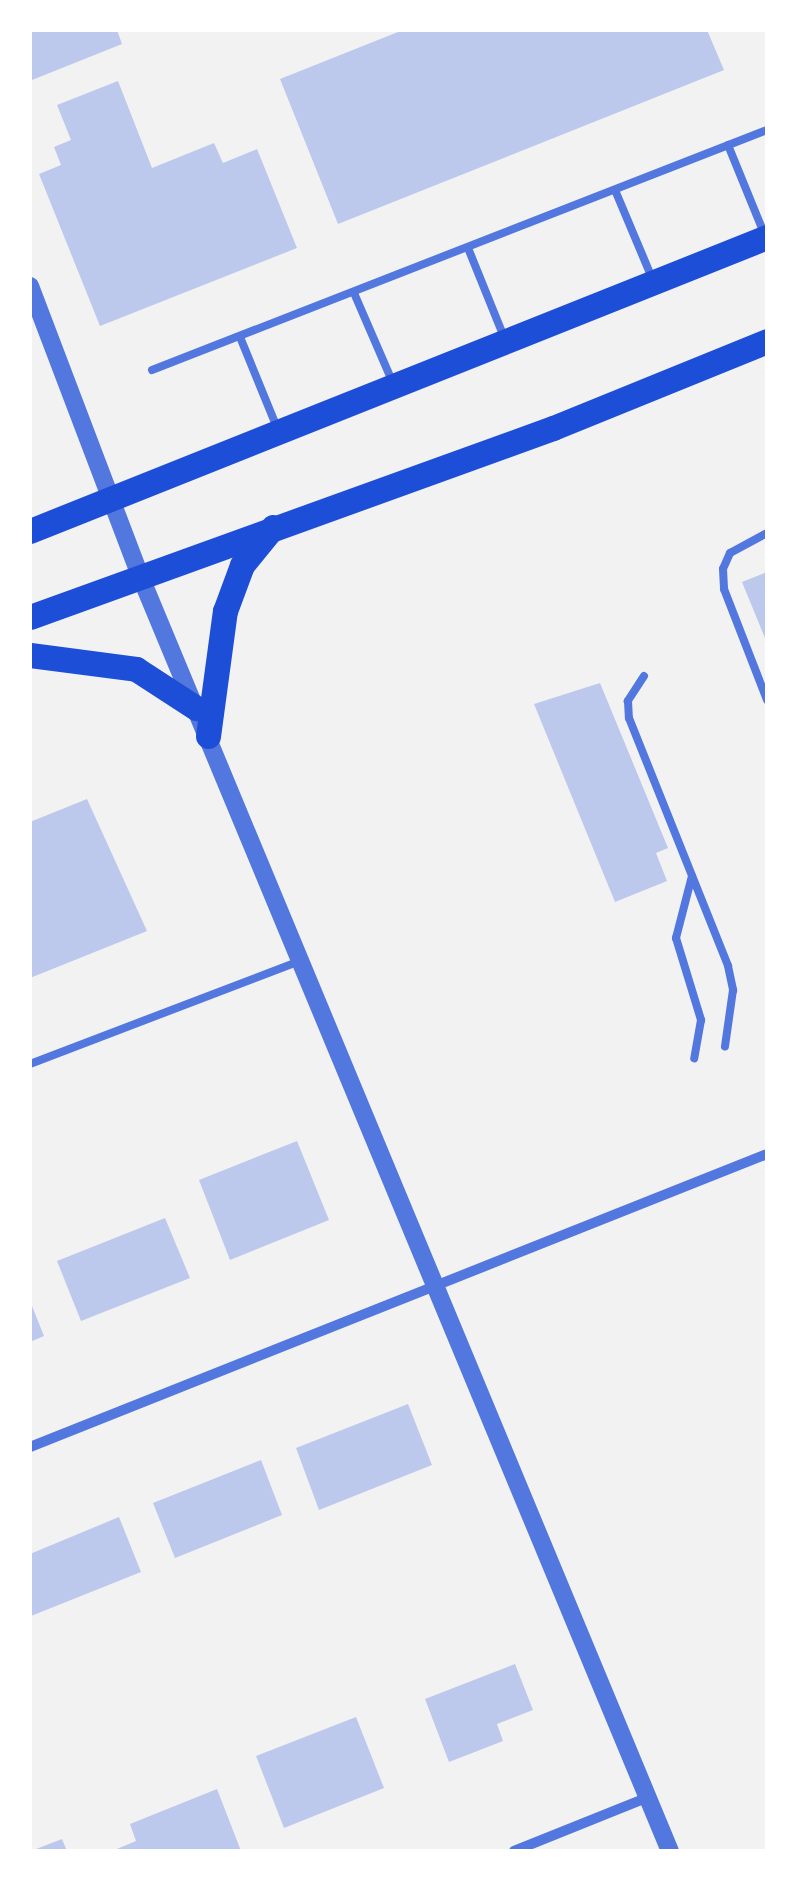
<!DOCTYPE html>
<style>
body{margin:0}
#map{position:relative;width:797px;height:1881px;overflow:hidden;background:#f2f2f2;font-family:"Fira Sans",sans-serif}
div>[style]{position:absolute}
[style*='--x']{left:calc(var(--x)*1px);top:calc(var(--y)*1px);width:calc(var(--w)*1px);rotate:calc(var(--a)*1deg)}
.building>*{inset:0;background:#bdc9ec}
.service>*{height:8px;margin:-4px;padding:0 4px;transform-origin:4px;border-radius:4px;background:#5277de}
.minor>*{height:10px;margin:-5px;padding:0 5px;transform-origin:5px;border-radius:5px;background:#5277de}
.tertiary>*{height:18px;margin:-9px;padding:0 9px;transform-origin:9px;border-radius:9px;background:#5277de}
.primary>*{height:25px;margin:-12.5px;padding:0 12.5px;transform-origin:12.5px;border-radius:12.5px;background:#1d4ed8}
span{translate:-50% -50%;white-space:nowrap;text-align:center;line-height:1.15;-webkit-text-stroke:9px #fff;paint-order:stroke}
.frame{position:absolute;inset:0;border:32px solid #fff;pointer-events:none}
</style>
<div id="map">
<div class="building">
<i style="clip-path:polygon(30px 30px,117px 30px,122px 44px,32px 80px)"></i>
<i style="clip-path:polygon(403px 30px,707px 30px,724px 70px,338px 224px,280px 79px)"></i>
<i style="clip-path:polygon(118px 81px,152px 168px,214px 143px,223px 163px,257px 149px,297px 248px,100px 326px,39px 174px,61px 165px,54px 147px,71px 140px,57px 105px)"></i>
<i style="clip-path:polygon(767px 572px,767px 643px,742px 582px)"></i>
<i style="clip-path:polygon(600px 683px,668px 848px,656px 853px,667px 881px,615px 902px,534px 704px)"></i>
<i style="clip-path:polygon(87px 799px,147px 931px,30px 978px,30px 822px)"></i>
<i style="clip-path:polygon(297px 1141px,329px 1220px,230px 1260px,199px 1180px)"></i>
<i style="clip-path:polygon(165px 1218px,190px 1278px,81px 1321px,57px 1261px)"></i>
<i style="clip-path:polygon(30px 1301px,44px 1336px,30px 1342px)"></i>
<i style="clip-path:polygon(408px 1404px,432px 1465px,319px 1510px,296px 1448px)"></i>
<i style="clip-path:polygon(261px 1460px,282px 1515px,175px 1558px,153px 1503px)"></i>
<i style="clip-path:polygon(119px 1517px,141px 1572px,31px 1616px,30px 1554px)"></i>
<i style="clip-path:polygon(515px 1664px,533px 1710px,497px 1724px,503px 1741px,449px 1762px,425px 1699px)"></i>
<i style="clip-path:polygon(356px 1717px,384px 1788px,284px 1828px,256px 1756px)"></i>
<i style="clip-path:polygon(217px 1789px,241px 1851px,112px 1851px,136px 1841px,130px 1824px)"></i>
<i style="clip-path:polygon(62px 1839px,67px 1851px,31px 1851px)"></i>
</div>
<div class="service">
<i style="--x:728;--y:145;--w:95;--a:67.8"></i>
<i style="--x:615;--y:190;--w:95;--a:67.2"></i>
<i style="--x:468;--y:248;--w:96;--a:68"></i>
<i style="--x:354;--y:293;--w:96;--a:66.6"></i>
<i style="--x:240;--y:337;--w:100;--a:67.8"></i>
<i style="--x:152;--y:370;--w:660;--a:-21.32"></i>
<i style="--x:767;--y:533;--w:42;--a:151.6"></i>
<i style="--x:730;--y:553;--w:17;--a:114"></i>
<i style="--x:723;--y:569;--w:20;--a:87"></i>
<i style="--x:724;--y:589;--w:119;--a:68.8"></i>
<i style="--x:644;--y:676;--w:30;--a:123"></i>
<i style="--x:628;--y:701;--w:17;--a:87"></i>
<i style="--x:629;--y:718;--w:267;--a:68.2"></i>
<i style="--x:728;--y:966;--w:25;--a:78"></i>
<i style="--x:733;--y:990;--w:57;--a:98.1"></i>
<i style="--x:692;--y:876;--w:64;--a:104.5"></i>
<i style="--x:676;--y:938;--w:86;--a:73"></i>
<i style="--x:701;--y:1020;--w:39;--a:100"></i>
<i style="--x:30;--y:1064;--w:286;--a:-20.9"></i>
</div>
<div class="minor">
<i style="--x:30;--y:1447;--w:793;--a:-21.68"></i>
<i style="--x:514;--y:1851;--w:144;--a:-21.9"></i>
</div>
<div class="tertiary">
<i style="--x:30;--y:286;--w:307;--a:69.2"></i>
<i style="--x:139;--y:573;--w:1384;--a:67.44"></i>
</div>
<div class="primary">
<i style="--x:30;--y:531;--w:793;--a:-21.75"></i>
<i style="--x:30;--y:617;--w:556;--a:-19.87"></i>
<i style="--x:553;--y:428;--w:231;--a:-22.1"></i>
<i style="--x:30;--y:655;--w:107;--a:7.5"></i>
<i style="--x:136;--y:669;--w:72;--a:33"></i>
<i style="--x:208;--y:736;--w:126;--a:-82.3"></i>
<i style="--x:225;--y:611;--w:49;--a:-69.7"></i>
<i style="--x:242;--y:565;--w:49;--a:-50.8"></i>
</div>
<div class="frame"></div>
</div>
